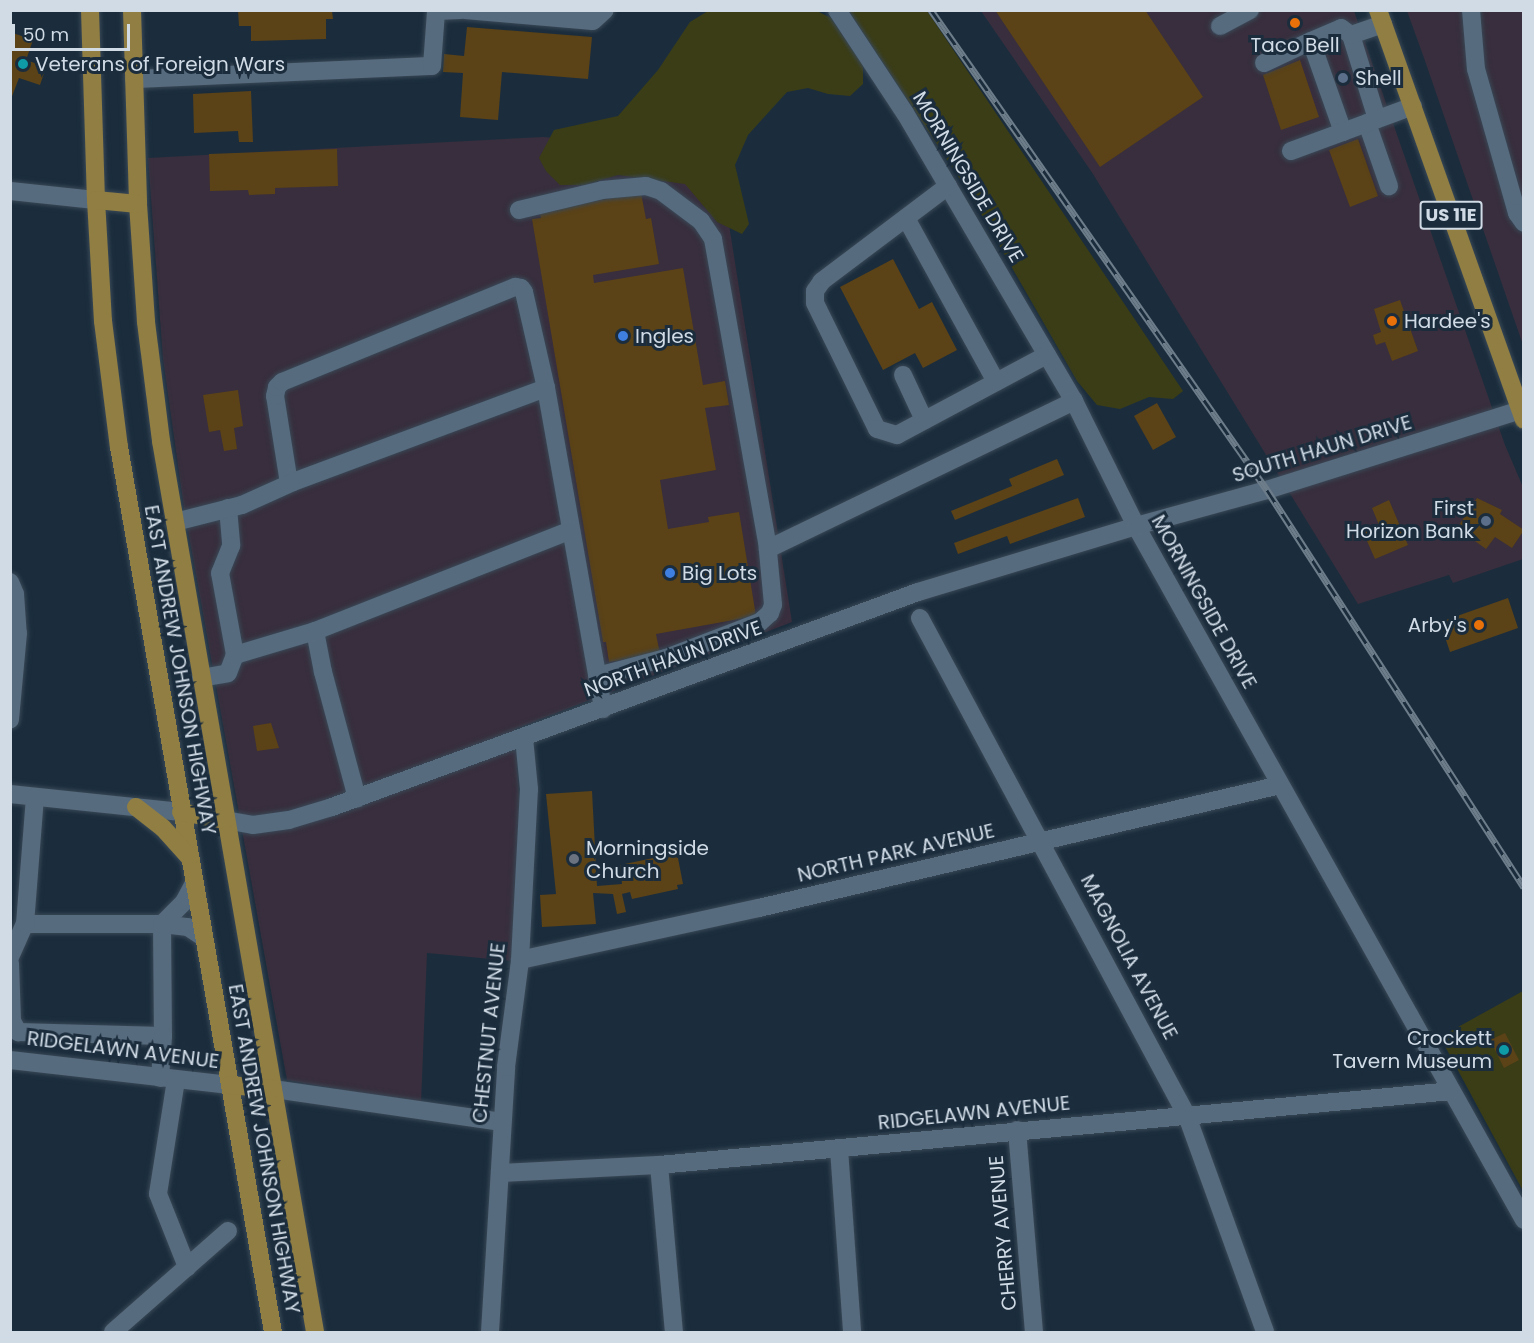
<!DOCTYPE html>
<style>
body{margin:0}
#map{position:relative;width:1534px;height:1343px;overflow:hidden;background:#1b2d3d;font-family:Poppins,sans-serif}
div>[style]{position:absolute}
[style*='--x']{left:calc(var(--x)*1px);top:calc(var(--y)*1px);width:calc(var(--w)*1px);rotate:calc(var(--a)*1deg)}
.commercial>*{inset:0;background:#382e3d}
.green>*{inset:0;background:#3b3d16}
.building>*{inset:0;background:#5b4217}
.roads{filter:drop-shadow(0 0 2px #394856) drop-shadow(0 0 2px #394856)}
.minor>*{height:18px;margin:-9px;padding:0 9px;transform-origin:9px;border-radius:9px;background:#576b7e}
.major>*{height:18px;margin:-9px;padding:0 9px;transform-origin:9px;border-radius:9px;background:#917e42}
.rail>*{height:7px;margin-top:-3.5px;transform-origin:0;background:repeating-linear-gradient(90deg,#1b2d3d 0 14px,#6e7d8a 0 28px);box-sizing:border-box;border-block:2px solid #6e7d8a}
.dots>*{width:16px;height:16px;translate:-50% -50%;box-sizing:border-box;border:3px solid #1b2d3d;border-radius:50%}
span{translate:-50% -50%;white-space:nowrap;text-align:center;line-height:1.15;-webkit-text-stroke:6px #1b2d3d;paint-order:stroke}
.shield-label span{padding:2px 4px;background:#1b2d3d;border:2px solid;border-radius:4px;-webkit-text-stroke-width:0}
.shield-label{font-size:18px;color:#d0dbe6;font-weight:700}
.poi-label{font-size:20px;color:#d0dbe6}
.left{translate:0 -50%;text-align:left}
.right{translate:-100% -50%;text-align:right}
.street-label{font-size:20px;color:#d0dbe6}
.frame{position:absolute;inset:0;border:12px solid #d0dbe6;pointer-events:none}
.scale{position:absolute;left:12px;top:24px;width:118px;height:27px;box-sizing:border-box;border:3px solid #d0dbe6;border-top:0;padding-left:8px;font-size:18px;line-height:21px;white-space:nowrap;color:#d0dbe6;-webkit-text-stroke:4px #1b2d3d;paint-order:stroke}
</style>
<div id="map">
<div class="commercial">
<i style="clip-path:polygon(981px 11px,1354px 11px,1505px 445px,1523px 487px,1523px 559px,1453px 583px,1449px 575px,1358px 604px,1093px 174px)"></i>
<i style="clip-path:polygon(1407px 11px,1523px 11px,1523px 345px,1424px 58px)"></i>
<i style="clip-path:polygon(543px 137px,717px 149px,792px 622px,515px 729px,520px 812px,512px 961px,427px 953px,421px 1104px,287px 1080px,184px 508px,163px 359px,148px 158px)"></i>
</div>
<div class="green">
<i style="clip-path:polygon(708px 11px,817px 11px,831px 18px,863px 66px,863px 84px,850px 96px,828px 94px,808px 88px,787px 92px,748px 135px,735px 165px,749px 224px,742px 234px,717px 222px,685px 184px,618px 175px,584px 185px,560px 185px,546px 171px,539px 158px,554px 130px,618px 116px,658px 70px,690px 22px)"></i>
<i style="clip-path:polygon(849px 11px,927px 11px,1183px 391px,1173px 399px,1149px 397px,1120px 409px,1097px 405px,1077px 381px,969px 193px)"></i>
<i style="clip-path:polygon(1523px 991px,1523px 1191px,1440px 1037px)"></i>
</div>
<div class="building">
<i style="clip-path:polygon(238px 10px,332px 11px,333px 19px,326px 19px,326px 39px,251px 41px,251px 26px,239px 26px)"></i>
<i style="clip-path:polygon(995px 10px,1145px 10px,1203px 97px,1100px 167px)"></i>
<i style="clip-path:polygon(467px 27px,592px 37px,588px 79px,502px 72px,498px 120px,460px 117px,463px 73px,443px 72px,444px 54px,464px 56px)"></i>
<i style="clip-path:polygon(10px 32px,33px 40px,26px 60px,46px 67px,40px 85px,19px 78px,11px 99px)"></i>
<i style="clip-path:polygon(1300px 60px,1319px 117px,1281px 130px,1263px 75px)"></i>
<i style="clip-path:polygon(251px 91px,253px 142px,239px 142px,238px 131px,194px 133px,193px 94px)"></i>
<i style="clip-path:polygon(1358px 139px,1378px 196px,1350px 207px,1329px 150px)"></i>
<i style="clip-path:polygon(337px 149px,338px 186px,275px 188px,275px 194px,249px 195px,248px 190px,210px 191px,209px 154px)"></i>
<i style="clip-path:polygon(641px 193px,646px 219px,651px 218px,659px 264px,593px 275px,594px 283px,683px 268px,703px 385px,725px 381px,729px 405px,705px 408px,716px 470px,660px 480px,668px 529px,709px 522px,708px 517px,739px 512px,756px 616px,656px 634px,660px 654px,609px 662px,606px 642px,603px 642px,532px 219px,541px 218px,539px 211px)"></i>
<i style="clip-path:polygon(893px 259px,919px 309px,932px 302px,957px 350px,923px 368px,915px 353px,883px 370px,840px 287px)"></i>
<i style="clip-path:polygon(1400px 300px,1418px 351px,1392px 361px,1385px 342px,1376px 345px,1373px 335px,1381px 332px,1374px 309px)"></i>
<i style="clip-path:polygon(238px 390px,243px 426px,234px 428px,237px 449px,224px 451px,220px 430px,209px 432px,203px 395px)"></i>
<i style="clip-path:polygon(1157px 403px,1176px 437px,1153px 450px,1134px 416px)"></i>
<i style="clip-path:polygon(1057px 459px,1064px 475px,955px 520px,951px 511px,1012px 486px,1009px 479px)"></i>
<i style="clip-path:polygon(1078px 498px,1085px 517px,1010px 544px,1007px 536px,958px 554px,954px 543px)"></i>
<i style="clip-path:polygon(1477px 498px,1502px 510px,1500px 514px,1524px 530px,1512px 548px,1495px 537px,1486px 549px,1457px 528px)"></i>
<i style="clip-path:polygon(1389px 500px,1408px 545px,1375px 559px,1363px 532px,1379px 525px,1372px 508px)"></i>
<i style="clip-path:polygon(1508px 598px,1518px 628px,1450px 652px,1440px 622px)"></i>
<i style="clip-path:polygon(271px 723px,279px 748px,257px 751px,253px 726px)"></i>
<i style="clip-path:polygon(592px 791px,597px 886px,622px 884px,620px 865px,677px 853px,683px 884px,677px 885px,678px 889px,632px 899px,630px 892px,622px 894px,626px 912px,617px 914px,613px 894px,593px 893px,596px 924px,542px 927px,540px 895px,556px 894px,546px 794px)"></i>
<i style="clip-path:polygon(1505px 1033px,1519px 1060px,1504px 1068px,1490px 1040px)"></i>
</div>
<div class="roads">
<div class="minor">
<i style="--x:465;--y:10;--w:128;--a:4.9"></i>
<i style="--x:593;--y:21;--w:16;--a:-43"></i>
<i style="--x:837;--y:10;--w:123;--a:56.6"></i>
<i style="--x:905;--y:113;--w:334;--a:59.6"></i>
<i style="--x:1074;--y:401;--w:140;--a:63.6"></i>
<i style="--x:1136;--y:526;--w:795;--a:60.79"></i>
<i style="--x:1471;--y:10;--w:59;--a:85.2"></i>
<i style="--x:1476;--y:69;--w:150;--a:74.1"></i>
<i style="--x:1517;--y:213;--w:12;--a:55"></i>
<i style="--x:1220;--y:26;--w:34;--a:-28"></i>
<i style="--x:1351;--y:35;--w:88;--a:72.8"></i>
<i style="--x:1264;--y:63;--w:52;--a:-25.1"></i>
<i style="--x:134;--y:79;--w:298;--a:-2.5"></i>
<i style="--x:432;--y:66;--w:55;--a:-85.8"></i>
<i style="--x:436;--y:11;--w:25;--a:-2"></i>
<i style="--x:1367;--y:123;--w:67;--a:70.8"></i>
<i style="--x:1343;--y:132;--w:96;--a:-109.4"></i>
<i style="--x:1311;--y:41;--w:33;--a:-23"></i>
<i style="--x:1341;--y:28;--w:12;--a:35"></i>
<i style="--x:1351;--y:35;--w:34;--a:-19"></i>
<i style="--x:1291;--y:151;--w:130;--a:-20.2"></i>
<i style="--x:948;--y:186;--w:158;--a:143"></i>
<i style="--x:822;--y:281;--w:12;--a:125"></i>
<i style="--x:815;--y:291;--w:12;--a:90"></i>
<i style="--x:815;--y:303;--w:140;--a:63.8"></i>
<i style="--x:877;--y:429;--w:21;--a:17"></i>
<i style="--x:897;--y:435;--w:170;--a:-28.1"></i>
<i style="--x:10;--y:191;--w:86;--a:6"></i>
<i style="--x:519;--y:210;--w:85;--a:-13.5"></i>
<i style="--x:602;--y:190;--w:44;--a:-5.2"></i>
<i style="--x:646;--y:186;--w:16;--a:18"></i>
<i style="--x:661;--y:191;--w:50;--a:36.9"></i>
<i style="--x:701;--y:221;--w:22;--a:56"></i>
<i style="--x:713;--y:239;--w:307;--a:79.9"></i>
<i style="--x:767;--y:541;--w:64;--a:84.6"></i>
<i style="--x:773;--y:605;--w:9;--a:111"></i>
<i style="--x:770;--y:613;--w:13;--a:138"></i>
<i style="--x:760;--y:622;--w:101;--a:159"></i>
<i style="--x:666;--y:658;--w:71;--a:165.4"></i>
<i style="--x:906;--y:218;--w:187;--a:61.2"></i>
<i style="--x:903;--y:375;--w:50;--a:65"></i>
<i style="--x:289;--y:483;--w:88;--a:-99.1"></i>
<i style="--x:275;--y:396;--w:9;--a:-77"></i>
<i style="--x:277;--y:387;--w:7;--a:-45"></i>
<i style="--x:282;--y:382;--w:252;--a:-22.2"></i>
<i style="--x:515;--y:287;--w:6;--a:9"></i>
<i style="--x:521;--y:288;--w:5;--a:53"></i>
<i style="--x:524;--y:292;--w:98;--a:77.1"></i>
<i style="--x:228;--y:508;--w:38;--a:85"></i>
<i style="--x:231;--y:546;--w:29;--a:112"></i>
<i style="--x:220;--y:573;--w:83;--a:79.6"></i>
<i style="--x:175;--y:522;--w:69;--a:-14.2"></i>
<i style="--x:242;--y:505;--w:56;--a:-24.3"></i>
<i style="--x:293;--y:482;--w:270;--a:-20.4"></i>
<i style="--x:546;--y:388;--w:326;--a:79.9"></i>
<i style="--x:768;--y:549;--w:340;--a:-25.8"></i>
<i style="--x:10;--y:582;--w:13;--a:67"></i>
<i style="--x:15;--y:594;--w:39;--a:86"></i>
<i style="--x:18;--y:633;--w:87;--a:95.3"></i>
<i style="--x:920;--y:618;--w:565;--a:61.8"></i>
<i style="--x:1187;--y:1116;--w:230;--a:70.1"></i>
<i style="--x:315;--y:631;--w:42;--a:79"></i>
<i style="--x:323;--y:672;--w:131;--a:74.9"></i>
<i style="--x:201;--y:678;--w:27;--a:-10"></i>
<i style="--x:228;--y:673;--w:19;--a:-69"></i>
<i style="--x:235;--y:655;--w:84;--a:-16.7"></i>
<i style="--x:315;--y:631;--w:275;--a:-21.5"></i>
<i style="--x:10;--y:794;--w:172;--a:6"></i>
<i style="--x:225;--y:820;--w:28;--a:10"></i>
<i style="--x:253;--y:825;--w:36;--a:-8"></i>
<i style="--x:289;--y:820;--w:45;--a:-16.8"></i>
<i style="--x:332;--y:807;--w:624;--a:-20.15"></i>
<i style="--x:918;--y:592;--w:228;--a:-16.8"></i>
<i style="--x:1136;--y:526;--w:136;--a:-15.4"></i>
<i style="--x:1267;--y:490;--w:269;--a:-17.5"></i>
<i style="--x:25;--y:924;--w:137;--a:0"></i>
<i style="--x:162;--y:924;--w:112;--a:89.5"></i>
<i style="--x:162;--y:924;--w:31;--a:-45"></i>
<i style="--x:184;--y:902;--w:21;--a:-62"></i>
<i style="--x:162;--y:924;--w:26;--a:7"></i>
<i style="--x:188;--y:927;--w:18;--a:34"></i>
<i style="--x:10;--y:957;--w:36;--a:-66"></i>
<i style="--x:25;--y:924;--w:127;--a:-85.5"></i>
<i style="--x:520;--y:960;--w:245;--a:-12.3"></i>
<i style="--x:759;--y:908;--w:535;--a:-13.28"></i>
<i style="--x:10;--y:963;--w:58;--a:88"></i>
<i style="--x:12;--y:1021;--w:13;--a:61"></i>
<i style="--x:18;--y:1032;--w:145;--a:1.6"></i>
<i style="--x:163;--y:1036;--w:42;--a:94.1"></i>
<i style="--x:10;--y:1060;--w:221;--a:6.5"></i>
<i style="--x:176;--y:1080;--w:115;--a:99"></i>
<i style="--x:158;--y:1194;--w:79;--a:68.3"></i>
<i style="--x:273;--y:1089;--w:231;--a:8.2"></i>
<i style="--x:1017;--y:1130;--w:203;--a:85.2"></i>
<i style="--x:839;--y:1149;--w:183;--a:85.9"></i>
<i style="--x:659;--y:1165;--w:168;--a:84.9"></i>
<i style="--x:500;--y:1173;--w:159;--a:-2.9"></i>
<i style="--x:659;--y:1165;--w:796;--a:-5.33"></i>
<i style="--x:113;--y:1332;--w:153;--a:-41.3"></i>
<i style="--x:490;--y:1332;--w:265;--a:-86.5"></i>
<i style="--x:506;--y:1067;--w:108;--a:-82.5"></i>
<i style="--x:520;--y:960;--w:171;--a:-87"></i>
<i style="--x:529;--y:789;--w:51;--a:-95.6"></i>
</div>
<div class="major">
<i style="--x:90;--y:10;--w:190;--a:88.2"></i>
<i style="--x:96;--y:200;--w:121;--a:86.7"></i>
<i style="--x:103;--y:321;--w:127;--a:82.8"></i>
<i style="--x:119;--y:447;--w:898;--a:80.13"></i>
<i style="--x:132;--y:10;--w:194;--a:88.2"></i>
<i style="--x:138;--y:204;--w:118;--a:86.1"></i>
<i style="--x:146;--y:322;--w:120;--a:82.8"></i>
<i style="--x:161;--y:441;--w:904;--a:80.19"></i>
<i style="--x:1378;--y:10;--w:435;--a:70.4"></i>
<i style="--x:96;--y:200;--w:42;--a:5.4"></i>
<i style="--x:136;--y:807;--w:34;--a:38"></i>
<i style="--x:163;--y:828;--w:39;--a:48"></i>
<i style="--x:181;--y:812;--w:45;--a:10.3"></i>
<i style="--x:230;--y:1085;--w:43;--a:5.3"></i>
</div>
</div>
<div class="rail">
<i style="--x:931;--y:10;--w:586;--a:55.01"></i>
<i style="--x:1267;--y:490;--w:473;--a:57.1"></i>
</div>
<div class="dots">
<i style="left:1295px;top:23px;background:#e8710a"></i>
<i style="left:23px;top:64px;background:#0f9aa8"></i>
<i style="left:1343px;top:78px;background:#5c6f8a"></i>
<i style="left:1392px;top:321px;background:#e8710a"></i>
<i style="left:623px;top:336px;background:#3f7fe0"></i>
<i style="left:1486px;top:521px;background:#5c6f8a"></i>
<i style="left:670px;top:573px;background:#3f7fe0"></i>
<i style="left:1479px;top:625px;background:#e8710a"></i>
<i style="left:574px;top:859px;background:#6b7280"></i>
<i style="left:1504px;top:1050px;background:#0f9aa8"></i>
</div>
<div class="shield-label">
<span style="left:1451px;top:215px">US 11E</span>
</div>
<div class="poi-label">
<span style="left:1295px;top:45px">Taco Bell</span>
<span class="left" style="left:35px;top:64px">Veterans of Foreign Wars</span>
<span class="left" style="left:1355px;top:78px">Shell</span>
<span class="left" style="left:1404px;top:321px">Hardee's</span>
<span class="left" style="left:635px;top:336px">Ingles</span>
<span class="right" style="left:1474px;top:520px">First<br>Horizon Bank</span>
<span class="left" style="left:682px;top:573px">Big Lots</span>
<span class="right" style="left:1467px;top:625px">Arby's</span>
<span class="left" style="left:586px;top:860px">Morningside<br>Church</span>
<span class="right" style="left:1492px;top:1050px">Crockett<br>Tavern Museum</span>
</div>
<div class="street-label">
<span style="left:968px;top:177px;rotate:59deg">MORNINGSIDE DRIVE</span>
<span style="left:1322px;top:449px;rotate:-17deg">SOUTH HAUN DRIVE</span>
<span style="left:1204px;top:602px;rotate:61deg">MORNINGSIDE DRIVE</span>
<span style="left:673px;top:659px;rotate:-20deg">NORTH HAUN DRIVE</span>
<span style="left:180px;top:670px;rotate:80deg">EAST ANDREW JOHNSON HIGHWAY</span>
<span style="left:896px;top:853px;rotate:-13deg">NORTH PARK AVENUE</span>
<span style="left:1129px;top:957px;rotate:62deg">MAGNOLIA AVENUE</span>
<span style="left:489px;top:1033px;rotate:-84deg">CHESTNUT AVENUE</span>
<span style="left:123px;top:1050px;rotate:7deg">RIDGELAWN AVENUE</span>
<span style="left:974px;top:1113px;rotate:-6deg">RIDGELAWN AVENUE</span>
<span style="left:264px;top:1149px;rotate:80deg">EAST ANDREW JOHNSON HIGHWAY</span>
<span style="left:1003px;top:1233px;rotate:-95deg">CHERRY AVENUE</span>
</div>
<div class="frame"></div>
<div class="scale">50 m</div>
</div>
